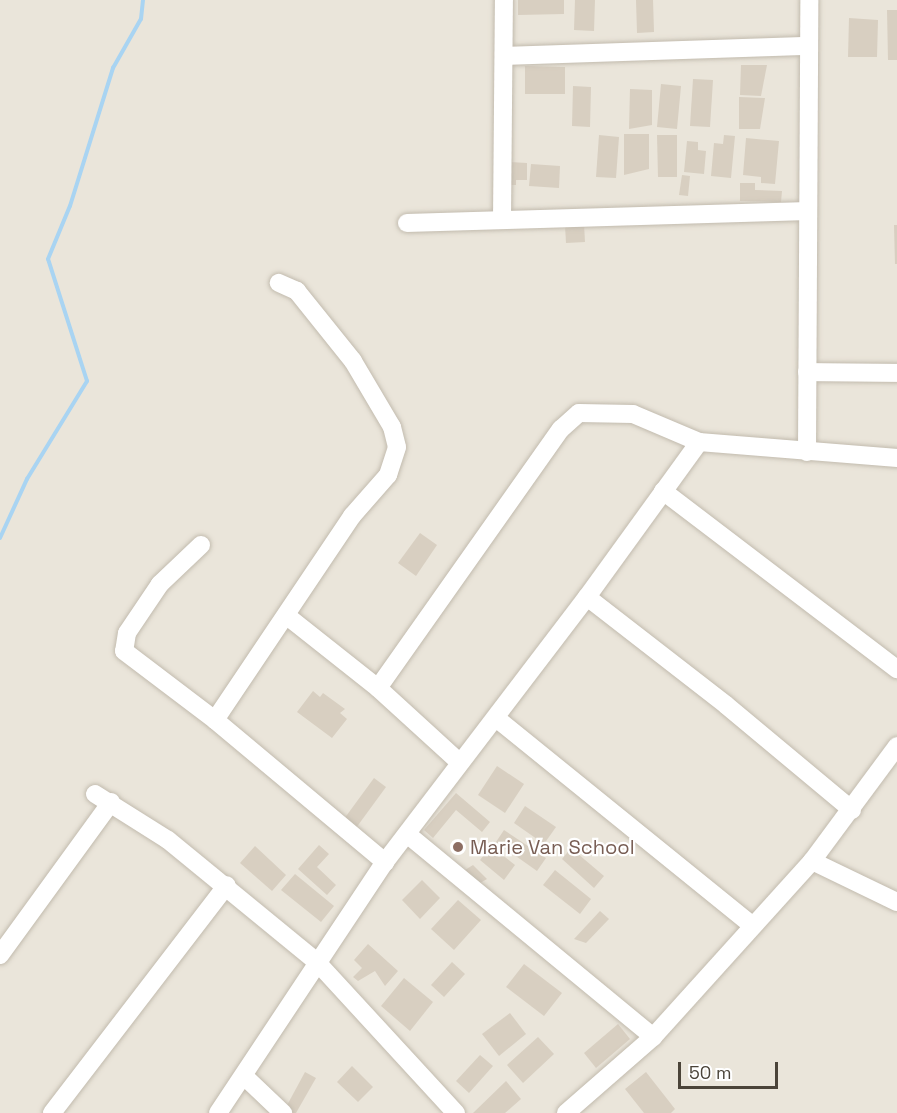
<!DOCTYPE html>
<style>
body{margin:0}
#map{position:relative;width:897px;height:1113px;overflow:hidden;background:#f6f3ec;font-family:"Space Grotesk",sans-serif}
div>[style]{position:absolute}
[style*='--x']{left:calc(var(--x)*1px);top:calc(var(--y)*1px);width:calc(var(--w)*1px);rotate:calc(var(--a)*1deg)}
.residential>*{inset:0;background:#eae5da}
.stream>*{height:4px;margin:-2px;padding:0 2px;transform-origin:2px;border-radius:2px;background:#a9d4f2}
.building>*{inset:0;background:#d8cfc1}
.roads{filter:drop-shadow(0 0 2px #c2bbae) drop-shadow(0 0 2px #c2bbae)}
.minor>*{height:18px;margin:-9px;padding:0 9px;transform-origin:9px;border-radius:9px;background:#fff}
.dots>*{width:16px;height:16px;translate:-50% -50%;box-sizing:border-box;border:3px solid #fff;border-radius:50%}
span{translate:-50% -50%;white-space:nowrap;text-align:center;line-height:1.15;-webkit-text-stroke:4.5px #fff;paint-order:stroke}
.education-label{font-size:20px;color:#785e54}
.left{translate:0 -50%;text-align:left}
.scale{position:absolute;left:678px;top:1062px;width:100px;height:27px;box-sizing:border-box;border:3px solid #4b4439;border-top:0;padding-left:8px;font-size:18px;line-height:21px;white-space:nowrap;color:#4b4439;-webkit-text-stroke:4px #fff;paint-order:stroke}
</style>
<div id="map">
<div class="residential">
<i style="clip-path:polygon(0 0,897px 0,897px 1113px,0 1113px)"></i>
</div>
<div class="stream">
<i style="--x:0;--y:538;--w:65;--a:-65.4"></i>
<i style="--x:27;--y:479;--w:115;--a:-58.5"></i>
<i style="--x:87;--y:381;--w:128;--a:-107.7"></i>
<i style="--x:48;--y:259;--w:57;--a:-67.5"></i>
<i style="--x:70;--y:206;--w:145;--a:-72.7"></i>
<i style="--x:113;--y:68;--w:56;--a:-60.3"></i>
<i style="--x:141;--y:19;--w:19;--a:-84"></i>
</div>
<div class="building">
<i style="clip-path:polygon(518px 0,564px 0,564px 14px,518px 15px)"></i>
<i style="clip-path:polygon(575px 0,595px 0,594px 31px,574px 30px)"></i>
<i style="clip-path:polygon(636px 0,653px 0,654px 32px,637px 33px)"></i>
<i style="clip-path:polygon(887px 10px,897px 10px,897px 60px,888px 60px)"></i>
<i style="clip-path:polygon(849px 18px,878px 20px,877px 57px,848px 57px)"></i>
<i style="clip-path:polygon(741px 65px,767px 65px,761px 96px,740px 95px)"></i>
<i style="clip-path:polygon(525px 66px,565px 67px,565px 94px,525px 94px)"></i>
<i style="clip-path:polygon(693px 79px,713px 80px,710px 127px,690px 126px)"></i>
<i style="clip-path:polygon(661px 84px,681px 86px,677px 129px,657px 127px)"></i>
<i style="clip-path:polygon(573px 86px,591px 87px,590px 127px,572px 126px)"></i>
<i style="clip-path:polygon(630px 89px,652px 90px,652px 125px,629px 129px)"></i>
<i style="clip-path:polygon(739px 97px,765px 98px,760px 129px,739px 129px)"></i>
<i style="clip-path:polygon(624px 134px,649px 134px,649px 169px,624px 175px)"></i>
<i style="clip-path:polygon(599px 135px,619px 137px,616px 178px,596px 177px)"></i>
<i style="clip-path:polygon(657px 135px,677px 135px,677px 177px,658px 177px)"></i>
<i style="clip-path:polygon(724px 135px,735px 136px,731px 178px,711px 176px,714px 143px,723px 144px)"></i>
<i style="clip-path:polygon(746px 138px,779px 141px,775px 184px,761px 183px,761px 177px,743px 175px)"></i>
<i style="clip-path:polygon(687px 141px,698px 142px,698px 150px,706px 151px,704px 174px,684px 172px)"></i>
<i style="clip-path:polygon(510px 162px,527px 163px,527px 180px,516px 180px,516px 185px,510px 185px)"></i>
<i style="clip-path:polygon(531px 164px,560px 166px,559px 188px,529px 186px)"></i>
<i style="clip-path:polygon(682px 175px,690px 176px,688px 196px,679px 195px)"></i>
<i style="clip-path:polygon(740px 183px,755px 183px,755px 190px,782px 191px,781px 202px,740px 201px)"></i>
<i style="clip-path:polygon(584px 224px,585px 242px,566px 243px,565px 225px)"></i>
<i style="clip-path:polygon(894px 225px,897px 225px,897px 264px,895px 264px)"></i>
<i style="clip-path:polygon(420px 533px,437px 545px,416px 576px,398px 563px)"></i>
<i style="clip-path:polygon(313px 691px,320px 697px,323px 693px,345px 709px,340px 713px,347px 719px,332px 738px,297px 712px)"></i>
<i style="clip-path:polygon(497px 766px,524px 784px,505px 813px,478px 795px)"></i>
<i style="clip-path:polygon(374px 778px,386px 787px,356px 828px,344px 819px)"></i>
<i style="clip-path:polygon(456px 793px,490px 822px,482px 832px,456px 810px,433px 838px,424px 830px)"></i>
<i style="clip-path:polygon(525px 806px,556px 827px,544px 844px,514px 823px)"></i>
<i style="clip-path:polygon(504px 830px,546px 858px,537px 871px,496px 842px)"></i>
<i style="clip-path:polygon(319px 845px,329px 854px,317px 867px,336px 885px,327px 895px,298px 869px)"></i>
<i style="clip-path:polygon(255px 846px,286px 875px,272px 891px,240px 863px)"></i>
<i style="clip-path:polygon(491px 846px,515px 865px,504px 880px,480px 860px)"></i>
<i style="clip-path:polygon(571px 848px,604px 876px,594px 888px,562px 859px)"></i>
<i style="clip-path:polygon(473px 865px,487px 879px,480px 883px,465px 870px)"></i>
<i style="clip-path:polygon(555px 870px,591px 899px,580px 914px,543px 885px)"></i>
<i style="clip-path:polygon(295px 874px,334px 906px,321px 922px,281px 890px)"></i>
<i style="clip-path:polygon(422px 880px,440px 898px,420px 919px,402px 900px)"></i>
<i style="clip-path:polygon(458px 900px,481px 920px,454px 950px,431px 929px)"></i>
<i style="clip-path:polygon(600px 911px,609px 919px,586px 943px,574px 939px)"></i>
<i style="clip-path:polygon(368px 944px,398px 971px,385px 986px,375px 971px,358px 981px,353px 977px,362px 968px,354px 960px)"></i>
<i style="clip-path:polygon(452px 962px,465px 974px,444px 997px,431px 985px)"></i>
<i style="clip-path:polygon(524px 964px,562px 993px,544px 1016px,506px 987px)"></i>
<i style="clip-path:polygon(404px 978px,433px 1002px,410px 1031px,381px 1006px)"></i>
<i style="clip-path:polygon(510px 1013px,526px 1034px,499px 1056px,482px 1034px)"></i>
<i style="clip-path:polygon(618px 1024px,630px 1039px,596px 1068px,584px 1053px)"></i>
<i style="clip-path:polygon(538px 1037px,554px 1054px,523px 1083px,507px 1065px)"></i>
<i style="clip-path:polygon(480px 1055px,493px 1066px,469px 1093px,456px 1081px)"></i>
<i style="clip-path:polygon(352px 1066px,373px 1087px,358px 1102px,337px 1082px)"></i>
<i style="clip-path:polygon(305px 1072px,316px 1078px,296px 1113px,293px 1113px,285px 1109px)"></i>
<i style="clip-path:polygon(646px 1072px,675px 1109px,671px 1113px,644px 1113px,625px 1089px)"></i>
<i style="clip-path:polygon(506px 1081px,521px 1099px,505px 1113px,473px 1113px)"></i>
</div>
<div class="roads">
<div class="minor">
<i style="--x:504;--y:56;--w:305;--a:-1.9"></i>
<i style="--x:502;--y:220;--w:220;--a:-89.5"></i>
<i style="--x:407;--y:223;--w:401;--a:-1.7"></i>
<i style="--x:807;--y:372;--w:90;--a:0.6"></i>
<i style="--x:807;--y:452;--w:452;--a:-89.7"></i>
<i style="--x:663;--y:491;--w:294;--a:37.3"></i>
<i style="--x:201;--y:545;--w:57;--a:136.4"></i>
<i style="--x:160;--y:584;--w:59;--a:124"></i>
<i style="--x:127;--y:633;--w:18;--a:99"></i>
<i style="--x:124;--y:651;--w:114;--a:37.2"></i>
<i style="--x:215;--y:720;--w:222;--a:39.9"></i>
<i style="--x:587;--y:597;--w:176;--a:37.8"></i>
<i style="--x:726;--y:705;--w:164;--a:39.8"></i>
<i style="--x:287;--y:616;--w:116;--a:38.4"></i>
<i style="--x:378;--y:688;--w:110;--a:42.4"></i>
<i style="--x:378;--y:688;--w:317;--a:-54.8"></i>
<i style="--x:561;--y:429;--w:24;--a:-42"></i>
<i style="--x:579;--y:413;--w:54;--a:1.1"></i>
<i style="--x:633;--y:414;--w:72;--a:23"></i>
<i style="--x:699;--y:442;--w:199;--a:4.6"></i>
<i style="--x:496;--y:718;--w:329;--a:39"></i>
<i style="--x:215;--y:720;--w:246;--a:-56.1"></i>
<i style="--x:352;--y:516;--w:55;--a:-48.7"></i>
<i style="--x:388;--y:475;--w:29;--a:-72"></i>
<i style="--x:397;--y:447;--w:21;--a:-104"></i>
<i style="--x:392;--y:427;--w:77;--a:-120.6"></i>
<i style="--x:353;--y:361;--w:90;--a:-128.7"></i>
<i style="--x:297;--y:291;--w:20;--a:-156"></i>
<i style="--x:95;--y:794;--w:86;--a:32.2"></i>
<i style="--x:168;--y:840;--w:191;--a:39.3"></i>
<i style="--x:316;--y:961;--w:207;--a:47.4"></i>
<i style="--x:407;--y:834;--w:319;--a:39.5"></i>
<i style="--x:812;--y:861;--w:94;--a:25.8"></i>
<i style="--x:0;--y:955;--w:189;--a:-54"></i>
<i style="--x:244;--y:1076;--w:54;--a:43.5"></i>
<i style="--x:52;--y:1113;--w:287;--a:-52.5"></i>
<i style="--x:218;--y:1113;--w:301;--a:-56.4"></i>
<i style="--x:385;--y:862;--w:333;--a:-52.7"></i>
<i style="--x:587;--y:597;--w:191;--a:-54.1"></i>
<i style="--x:566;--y:1113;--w:116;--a:-41.1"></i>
<i style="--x:653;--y:1037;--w:237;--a:-47.9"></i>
<i style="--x:812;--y:861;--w:143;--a:-53.5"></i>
</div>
</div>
<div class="dots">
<i style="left:458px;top:847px;background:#8d6e63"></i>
</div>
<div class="education-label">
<span class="left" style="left:470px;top:847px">Marie Van School</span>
</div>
<div class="scale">50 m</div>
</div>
